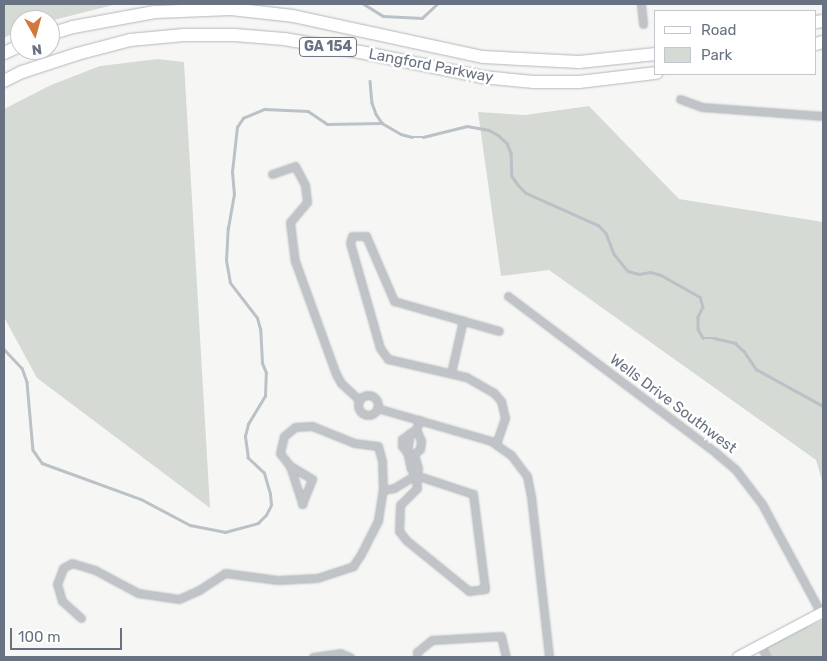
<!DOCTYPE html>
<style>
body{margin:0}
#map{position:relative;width:827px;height:661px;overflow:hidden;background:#f6f7f4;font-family:Rubik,sans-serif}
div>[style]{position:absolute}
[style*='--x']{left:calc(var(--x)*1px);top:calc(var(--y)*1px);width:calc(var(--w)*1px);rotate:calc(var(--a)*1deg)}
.green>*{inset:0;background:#d5dbd4}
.stream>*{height:2.5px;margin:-1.25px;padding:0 1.25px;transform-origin:1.25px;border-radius:1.25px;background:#bac1c7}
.roads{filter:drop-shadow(0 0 1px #b3b6bb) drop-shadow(0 0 1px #b3b6bb)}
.street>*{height:7px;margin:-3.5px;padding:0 3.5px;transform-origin:3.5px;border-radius:3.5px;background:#c0c3c7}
.street>.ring{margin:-3.5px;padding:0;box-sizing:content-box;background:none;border:7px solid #c0c3c7;border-radius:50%}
.secondary>*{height:10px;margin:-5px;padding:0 5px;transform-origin:5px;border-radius:5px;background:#fff}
.highway>*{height:12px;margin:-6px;padding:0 6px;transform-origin:6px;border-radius:6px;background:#fff}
span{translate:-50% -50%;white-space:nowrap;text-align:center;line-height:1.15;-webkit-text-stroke:5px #fff;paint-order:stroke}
.shield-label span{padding:1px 4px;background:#fff;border:1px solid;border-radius:4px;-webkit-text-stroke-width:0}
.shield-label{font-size:14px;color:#697282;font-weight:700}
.street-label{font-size:15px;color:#697282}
.frame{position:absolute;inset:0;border:5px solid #697282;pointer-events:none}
.legend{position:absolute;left:654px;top:10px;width:162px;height:65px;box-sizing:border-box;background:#fff;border:1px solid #c3c7cd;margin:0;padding:6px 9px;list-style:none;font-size:15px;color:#697282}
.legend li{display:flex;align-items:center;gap:10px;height:25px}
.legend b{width:25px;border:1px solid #c3c7cd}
.north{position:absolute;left:10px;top:10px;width:50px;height:50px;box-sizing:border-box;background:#fff;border:1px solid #c3c7cd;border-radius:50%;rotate:173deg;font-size:14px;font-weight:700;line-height:20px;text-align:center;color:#697282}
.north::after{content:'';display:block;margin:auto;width:18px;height:22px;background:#d1783a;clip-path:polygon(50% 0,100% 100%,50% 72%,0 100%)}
.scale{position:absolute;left:10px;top:628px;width:112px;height:22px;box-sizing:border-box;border:2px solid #697282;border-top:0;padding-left:6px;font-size:15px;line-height:18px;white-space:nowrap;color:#697282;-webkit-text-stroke:4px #fff;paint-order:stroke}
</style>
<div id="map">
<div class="green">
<i style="clip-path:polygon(4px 4px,117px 4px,50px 21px,20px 20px,20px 29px,4px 38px)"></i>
<i style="clip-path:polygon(158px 59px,184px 62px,210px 508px,37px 378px,5px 319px,4px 109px,51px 85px,100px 66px)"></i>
<i style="clip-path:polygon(589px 106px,679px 199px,823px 222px,823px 484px,816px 460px,549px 270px,501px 276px,478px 112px,525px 115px)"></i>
<i style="clip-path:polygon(823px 620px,823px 657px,767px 657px,765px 645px)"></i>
</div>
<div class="stream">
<i style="--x:364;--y:4;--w:22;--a:32"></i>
<i style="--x:383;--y:16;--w:39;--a:3"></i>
<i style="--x:422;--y:18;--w:21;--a:-43"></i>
<i style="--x:370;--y:81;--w:22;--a:85"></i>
<i style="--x:372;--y:103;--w:12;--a:70"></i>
<i style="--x:376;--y:114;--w:11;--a:56"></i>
<i style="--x:382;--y:123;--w:22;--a:30"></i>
<i style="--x:401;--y:134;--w:11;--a:15"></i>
<i style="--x:412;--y:137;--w:11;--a:0"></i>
<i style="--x:423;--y:137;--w:45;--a:-14"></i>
<i style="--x:467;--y:126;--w:22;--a:10"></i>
<i style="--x:489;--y:130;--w:10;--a:29"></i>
<i style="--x:498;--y:135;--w:12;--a:42"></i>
<i style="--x:507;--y:143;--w:11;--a:68"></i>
<i style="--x:511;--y:153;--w:23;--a:88"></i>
<i style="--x:512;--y:176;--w:11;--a:56"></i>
<i style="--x:518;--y:185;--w:11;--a:45"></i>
<i style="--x:526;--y:193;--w:79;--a:24"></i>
<i style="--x:598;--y:225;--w:11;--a:45"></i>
<i style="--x:606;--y:233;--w:22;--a:69"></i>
<i style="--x:614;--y:254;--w:22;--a:51"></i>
<i style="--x:628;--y:271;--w:11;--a:15"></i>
<i style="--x:639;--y:274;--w:11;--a:-10"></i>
<i style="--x:650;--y:272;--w:11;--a:15"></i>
<i style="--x:661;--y:275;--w:45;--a:29.4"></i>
<i style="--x:700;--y:297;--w:10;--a:73"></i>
<i style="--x:703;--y:307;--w:11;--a:117"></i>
<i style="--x:698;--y:317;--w:12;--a:90"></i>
<i style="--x:698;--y:329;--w:10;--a:61"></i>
<i style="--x:703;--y:338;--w:11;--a:0"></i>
<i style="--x:714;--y:338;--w:22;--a:13"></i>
<i style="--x:735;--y:343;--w:12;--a:42"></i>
<i style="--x:744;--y:351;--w:22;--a:56"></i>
<i style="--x:756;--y:369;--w:77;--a:28.9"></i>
<i style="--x:4;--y:349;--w:26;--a:47"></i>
<i style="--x:22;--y:368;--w:15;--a:70"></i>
<i style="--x:27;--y:382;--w:68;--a:85"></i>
<i style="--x:33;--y:450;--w:16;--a:55"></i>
<i style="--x:42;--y:463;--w:105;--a:20"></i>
<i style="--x:141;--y:499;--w:55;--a:28"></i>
<i style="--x:190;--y:525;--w:36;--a:11"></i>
<i style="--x:225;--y:532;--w:34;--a:-15"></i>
<i style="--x:258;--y:523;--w:11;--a:-45"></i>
<i style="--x:266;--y:515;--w:11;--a:-63"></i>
<i style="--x:271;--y:505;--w:11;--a:-95"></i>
<i style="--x:270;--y:494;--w:22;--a:-106"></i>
<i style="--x:264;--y:473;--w:22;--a:-137"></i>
<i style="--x:248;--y:458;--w:22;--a:-98"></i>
<i style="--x:245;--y:436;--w:12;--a:-76"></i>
<i style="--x:248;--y:424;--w:33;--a:-59"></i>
<i style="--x:265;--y:396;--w:23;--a:-88"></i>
<i style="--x:266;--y:373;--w:11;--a:-112"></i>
<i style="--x:262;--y:363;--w:34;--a:-93"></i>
<i style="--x:260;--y:329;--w:11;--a:-105"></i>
<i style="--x:257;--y:318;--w:44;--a:-127.6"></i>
<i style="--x:230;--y:283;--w:22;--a:-100"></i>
<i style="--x:226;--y:261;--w:33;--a:-87"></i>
<i style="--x:228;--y:228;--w:34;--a:-80"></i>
<i style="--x:234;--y:195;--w:23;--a:-95"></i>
<i style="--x:232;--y:172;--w:45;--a:-83.7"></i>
<i style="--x:237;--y:127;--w:11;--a:-56"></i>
<i style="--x:243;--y:118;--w:23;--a:-23"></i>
<i style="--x:264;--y:109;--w:44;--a:2.6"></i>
<i style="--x:308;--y:111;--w:23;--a:34"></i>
<i style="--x:327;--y:124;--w:55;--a:-1"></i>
</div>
<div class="roads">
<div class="street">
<i style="--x:641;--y:4;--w:20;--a:84"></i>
<i style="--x:680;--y:99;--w:23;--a:20"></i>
<i style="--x:702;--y:107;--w:121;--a:4.3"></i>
<i style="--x:272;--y:174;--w:24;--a:-19"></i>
<i style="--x:295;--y:166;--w:21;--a:62"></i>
<i style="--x:305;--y:185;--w:17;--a:83"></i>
<i style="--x:307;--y:202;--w:26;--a:130"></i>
<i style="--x:290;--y:222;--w:39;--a:83"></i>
<i style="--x:295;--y:261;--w:120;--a:70.1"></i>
<i style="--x:336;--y:374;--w:10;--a:61"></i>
<i style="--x:341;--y:383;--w:25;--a:43"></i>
<i style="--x:508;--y:296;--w:261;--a:37"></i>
<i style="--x:716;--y:453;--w:26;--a:40"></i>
<i style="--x:736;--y:470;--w:43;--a:52.6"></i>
<i style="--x:762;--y:504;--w:124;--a:61.6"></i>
<i style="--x:451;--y:373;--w:54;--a:-77.2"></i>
<i class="ring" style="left:358px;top:395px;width:13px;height:13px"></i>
<i style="--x:377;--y:408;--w:119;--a:16.1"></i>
<i style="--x:491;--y:441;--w:24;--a:35"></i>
<i style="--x:511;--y:455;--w:26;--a:53"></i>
<i style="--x:527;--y:476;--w:20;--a:79"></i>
<i style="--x:531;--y:496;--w:162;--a:83.6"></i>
<i style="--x:416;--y:429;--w:13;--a:67"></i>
<i style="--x:421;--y:441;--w:8;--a:97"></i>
<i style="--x:420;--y:449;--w:8;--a:140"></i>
<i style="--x:414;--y:454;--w:15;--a:74"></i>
<i style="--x:418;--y:468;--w:7;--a:106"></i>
<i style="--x:416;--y:475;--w:13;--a:86"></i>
<i style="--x:417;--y:488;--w:24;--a:135"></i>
<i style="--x:400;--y:505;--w:26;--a:92"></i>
<i style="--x:399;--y:531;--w:11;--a:52"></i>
<i style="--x:406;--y:540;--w:81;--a:39"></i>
<i style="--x:469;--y:591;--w:16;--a:-7"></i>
<i style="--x:485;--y:589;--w:96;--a:-97.2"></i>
<i style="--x:473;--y:494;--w:60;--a:-161.6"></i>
<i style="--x:416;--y:475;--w:8;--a:-130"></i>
<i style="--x:411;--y:469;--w:17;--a:-103"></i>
<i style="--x:407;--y:452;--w:8;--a:-130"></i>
<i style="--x:402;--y:446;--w:7;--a:-90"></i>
<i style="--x:402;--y:439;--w:17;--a:-36"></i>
<i style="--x:416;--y:429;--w:10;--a:-66"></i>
<i style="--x:496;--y:444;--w:28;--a:-71"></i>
<i style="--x:505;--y:418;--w:17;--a:-103"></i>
<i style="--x:501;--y:401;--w:11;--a:-131"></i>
<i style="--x:494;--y:393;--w:32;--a:-150"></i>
<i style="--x:466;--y:377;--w:80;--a:-167"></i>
<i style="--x:388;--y:359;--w:14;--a:-126"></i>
<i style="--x:380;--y:348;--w:109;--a:-105.9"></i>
<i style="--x:350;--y:243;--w:7;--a:-74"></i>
<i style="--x:352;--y:236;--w:14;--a:0"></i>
<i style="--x:366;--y:236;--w:71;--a:66.7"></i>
<i style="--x:394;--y:301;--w:109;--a:15.9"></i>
<i style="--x:407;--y:452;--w:19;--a:-81"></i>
<i style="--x:290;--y:466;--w:40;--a:72"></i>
<i style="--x:302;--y:504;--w:27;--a:-68"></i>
<i style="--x:312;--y:479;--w:26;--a:-149"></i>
<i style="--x:290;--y:466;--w:16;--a:-128"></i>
<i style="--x:280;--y:453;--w:17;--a:-77"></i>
<i style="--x:284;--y:436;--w:14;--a:-39"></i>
<i style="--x:295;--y:427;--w:17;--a:-3"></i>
<i style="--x:312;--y:426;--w:45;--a:22"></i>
<i style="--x:354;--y:443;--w:24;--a:7"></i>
<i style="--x:378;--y:446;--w:16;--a:75"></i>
<i style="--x:382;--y:461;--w:29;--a:88"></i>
<i style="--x:81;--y:618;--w:25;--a:-138"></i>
<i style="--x:62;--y:601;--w:18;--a:-106"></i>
<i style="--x:57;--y:584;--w:17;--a:-69"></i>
<i style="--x:63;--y:568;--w:10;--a:-29"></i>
<i style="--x:72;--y:563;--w:24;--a:17"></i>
<i style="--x:95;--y:570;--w:49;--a:28.1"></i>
<i style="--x:138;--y:593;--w:41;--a:8.3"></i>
<i style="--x:179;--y:599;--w:22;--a:-24"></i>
<i style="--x:199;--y:590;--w:31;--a:-33"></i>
<i style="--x:225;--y:573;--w:53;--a:7.5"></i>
<i style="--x:278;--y:580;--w:39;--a:-3"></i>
<i style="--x:317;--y:578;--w:38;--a:-18"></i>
<i style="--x:353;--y:566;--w:14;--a:-56"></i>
<i style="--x:361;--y:554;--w:38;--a:-63"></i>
<i style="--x:378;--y:520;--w:30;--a:-81"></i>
<i style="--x:383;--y:490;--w:11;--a:-10"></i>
<i style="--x:394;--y:488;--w:26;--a:-31"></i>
<i style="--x:761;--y:645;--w:13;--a:67"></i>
<i style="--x:313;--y:657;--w:27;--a:-8"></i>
<i style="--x:340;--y:653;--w:11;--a:22"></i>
<i style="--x:417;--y:657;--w:5;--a:-90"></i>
<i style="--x:417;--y:652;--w:19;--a:-39"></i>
<i style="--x:432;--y:640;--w:69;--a:-3.3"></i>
<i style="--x:501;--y:636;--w:22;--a:77"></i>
</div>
<div class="secondary">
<i style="--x:738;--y:657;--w:96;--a:-27.9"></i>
</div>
<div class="highway">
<i style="--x:816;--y:22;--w:7;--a:-8"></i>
<i style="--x:50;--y:34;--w:24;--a:-17"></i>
<i style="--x:73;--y:27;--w:83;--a:-10.4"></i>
<i style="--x:155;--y:12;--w:76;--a:-2.3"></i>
<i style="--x:231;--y:9;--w:62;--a:6.4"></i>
<i style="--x:293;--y:16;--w:194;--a:12.2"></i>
<i style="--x:483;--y:57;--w:96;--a:3"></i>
<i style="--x:579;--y:62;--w:77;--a:-5.9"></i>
<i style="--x:816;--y:44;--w:7;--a:-16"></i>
<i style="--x:4;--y:53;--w:17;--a:-24"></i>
<i style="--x:4;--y:81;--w:20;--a:-27"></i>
<i style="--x:22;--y:72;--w:58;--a:-18.1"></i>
<i style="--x:77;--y:54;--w:55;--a:-14.8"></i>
<i style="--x:130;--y:40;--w:54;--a:-5.3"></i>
<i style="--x:184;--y:35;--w:51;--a:0"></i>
<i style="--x:235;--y:35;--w:49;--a:4.7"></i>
<i style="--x:284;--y:39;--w:77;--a:9.7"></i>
<i style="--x:360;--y:52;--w:126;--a:11.5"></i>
<i style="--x:483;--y:77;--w:51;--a:5.6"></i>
<i style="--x:534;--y:82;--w:45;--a:0"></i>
<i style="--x:579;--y:82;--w:78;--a:-6.7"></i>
</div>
</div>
<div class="shield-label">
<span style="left:328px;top:47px">GA 154</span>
</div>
<div class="street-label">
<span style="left:431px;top:66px;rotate:11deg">Langford Parkway</span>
<span style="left:673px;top:404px;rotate:37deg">Wells Drive Southwest</span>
</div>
<div class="frame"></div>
<ul class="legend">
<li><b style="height:6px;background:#fff"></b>Road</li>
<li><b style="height:14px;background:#d5dbd4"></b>Park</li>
</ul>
<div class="north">N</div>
<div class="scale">100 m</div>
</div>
